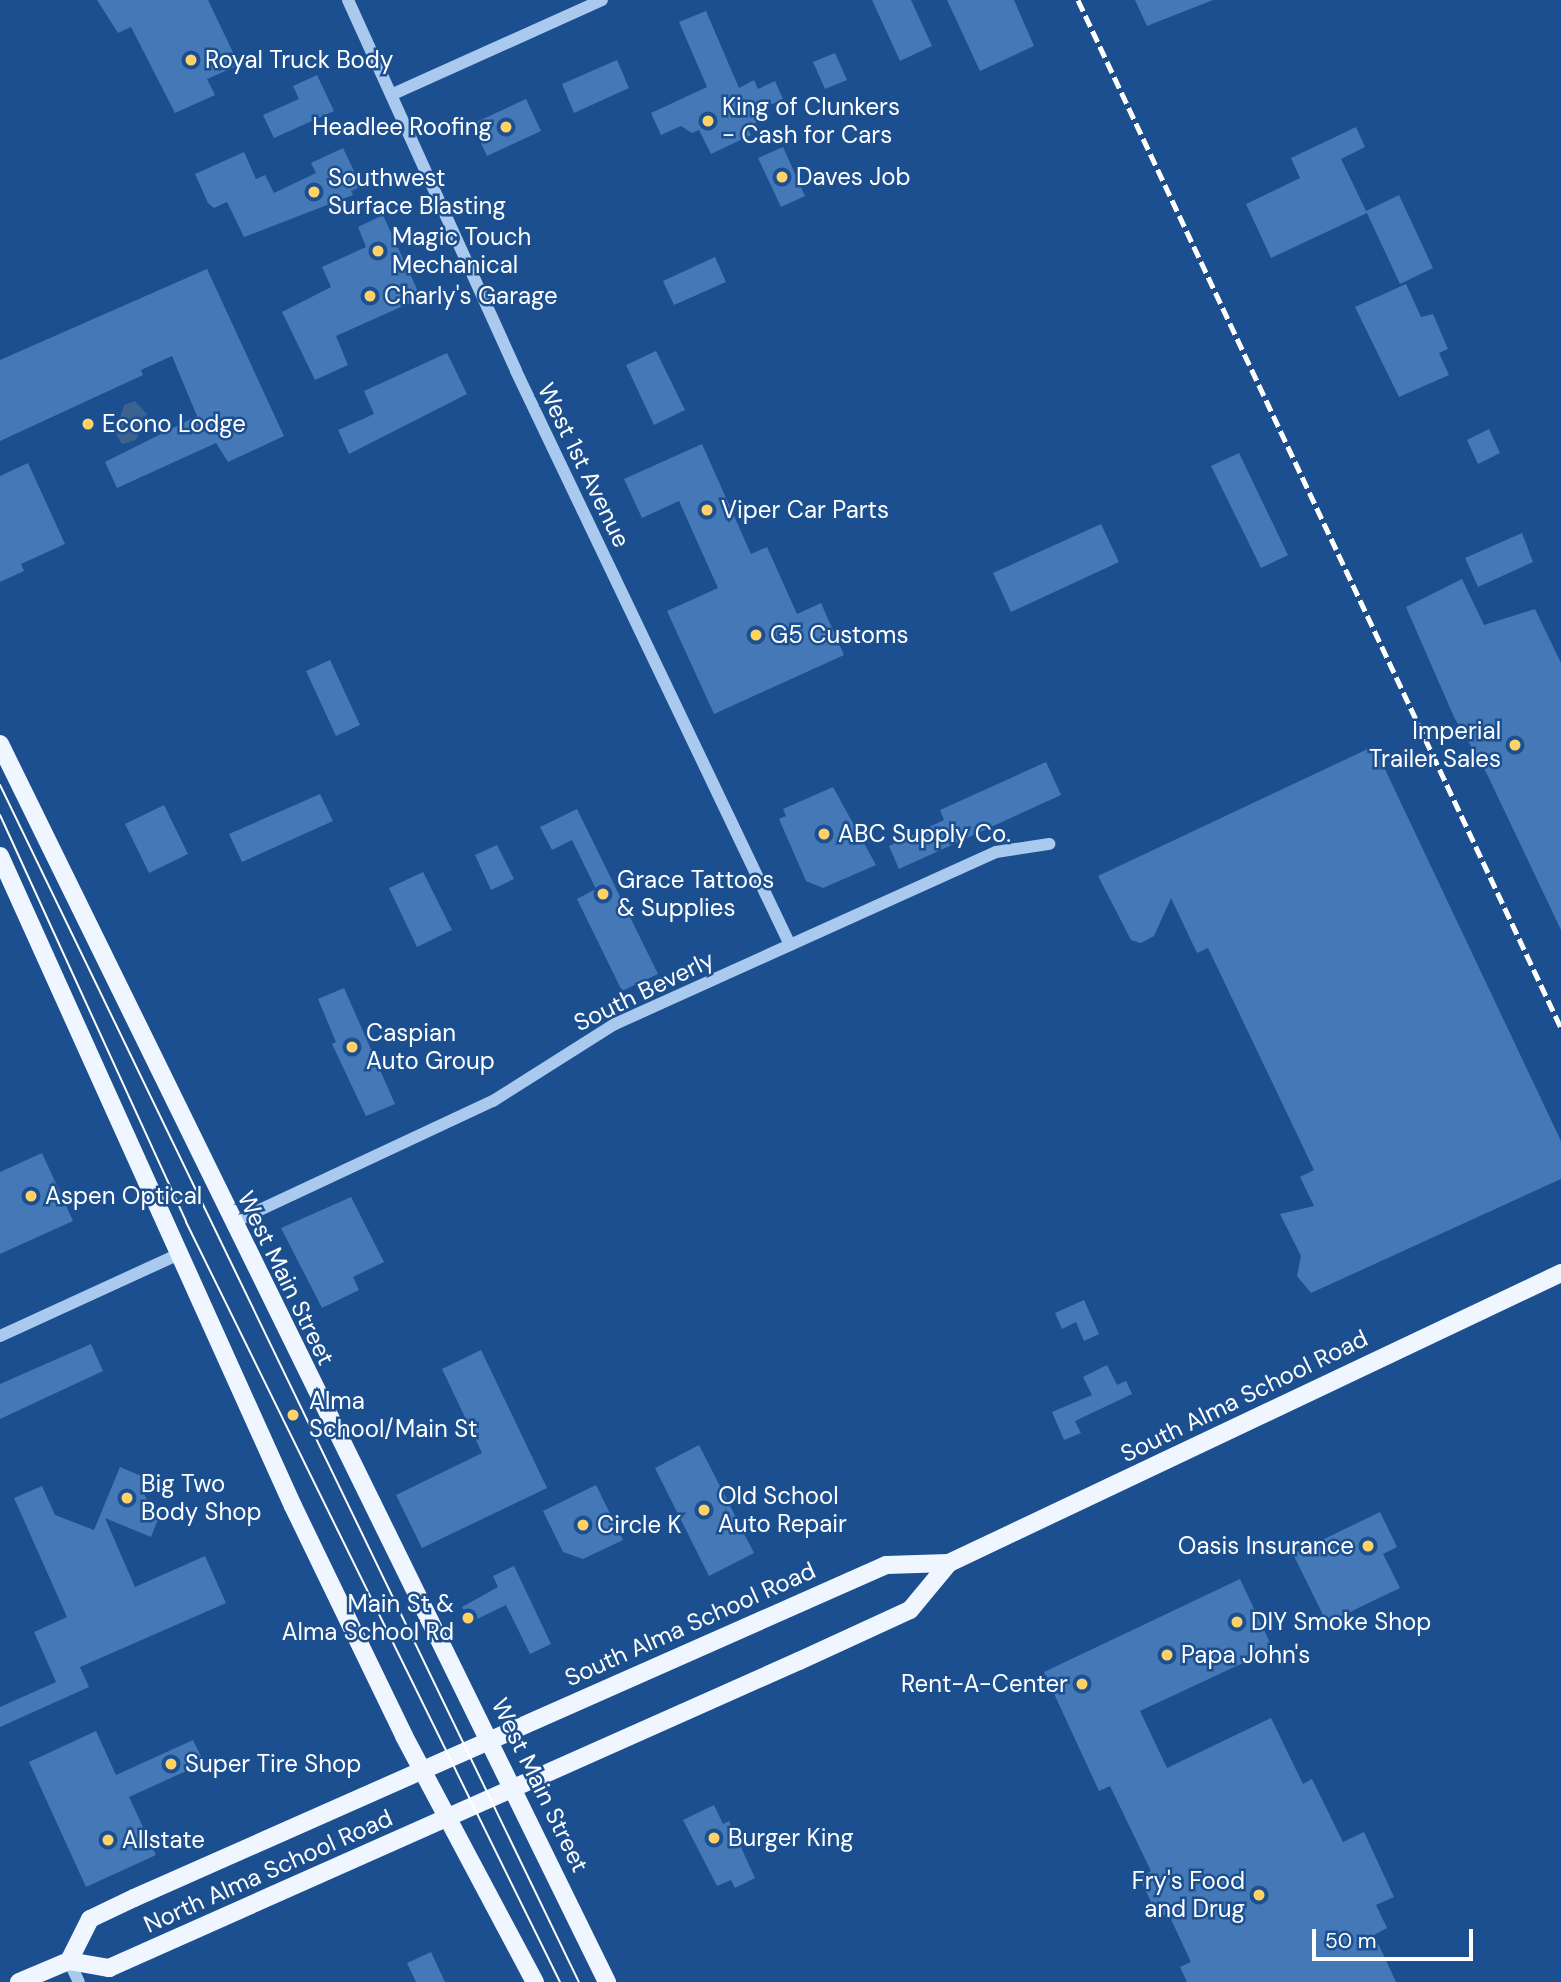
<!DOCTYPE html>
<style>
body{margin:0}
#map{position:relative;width:1561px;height:1982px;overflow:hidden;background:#1b4f8f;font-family:"DM Sans",sans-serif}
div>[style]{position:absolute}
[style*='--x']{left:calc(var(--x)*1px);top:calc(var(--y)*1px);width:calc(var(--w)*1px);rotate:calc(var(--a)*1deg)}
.water>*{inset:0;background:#3c6290}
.building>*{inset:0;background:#4478b7}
.minor>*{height:12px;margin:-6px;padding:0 6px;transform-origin:6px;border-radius:6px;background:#a9c9ee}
.major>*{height:18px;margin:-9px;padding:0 9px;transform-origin:9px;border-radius:9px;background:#f0f6ff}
.tram>*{height:2px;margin:-1px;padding:0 1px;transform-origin:1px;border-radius:1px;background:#fff}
.rail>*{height:5px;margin-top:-2.5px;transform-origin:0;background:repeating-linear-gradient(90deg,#fff 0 12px,transparent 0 17px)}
.dots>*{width:19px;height:19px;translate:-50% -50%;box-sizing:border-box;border:4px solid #1b4f8f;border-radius:50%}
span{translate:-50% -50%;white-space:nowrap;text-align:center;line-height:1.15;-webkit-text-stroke:5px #1b4f8f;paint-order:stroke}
.poi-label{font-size:24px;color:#fff}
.left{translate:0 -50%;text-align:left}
.right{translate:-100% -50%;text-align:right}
.street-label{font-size:24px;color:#fff}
.scale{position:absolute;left:1312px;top:1929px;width:161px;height:32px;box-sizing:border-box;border:4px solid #fff;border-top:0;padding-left:9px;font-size:21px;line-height:24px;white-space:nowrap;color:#fff;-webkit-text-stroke:5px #1b4f8f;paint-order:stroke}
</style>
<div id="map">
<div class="water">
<i style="clip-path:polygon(135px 401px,147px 414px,136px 440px,122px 444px,115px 433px,124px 405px)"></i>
</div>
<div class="building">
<i style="clip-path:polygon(97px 0,208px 0,239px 65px,207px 79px,215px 95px,175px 113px,131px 27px,118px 33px)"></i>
<i style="clip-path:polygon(872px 0,911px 0,932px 46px,900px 61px)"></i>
<i style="clip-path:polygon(947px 0,1014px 0,1034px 46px,980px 71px)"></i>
<i style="clip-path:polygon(1135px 0,1213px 0,1147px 26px)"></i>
<i style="clip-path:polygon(706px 11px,739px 88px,754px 80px,758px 89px,775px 81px,783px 99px,766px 107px,770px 116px,747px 127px,751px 135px,711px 154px,699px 130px,692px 133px,681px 126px,661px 135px,651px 113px,707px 87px,679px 22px)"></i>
<i style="clip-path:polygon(835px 53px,847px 80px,825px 89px,813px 62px)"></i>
<i style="clip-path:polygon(617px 60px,629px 88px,574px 113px,562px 84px)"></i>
<i style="clip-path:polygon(317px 75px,334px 111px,274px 138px,263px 115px,299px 99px,293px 86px)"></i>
<i style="clip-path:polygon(526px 99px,541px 131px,487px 156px,472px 124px)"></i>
<i style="clip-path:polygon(1356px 127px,1365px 147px,1341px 159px,1367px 213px,1271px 258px,1246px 204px,1300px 178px,1291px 158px)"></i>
<i style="clip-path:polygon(783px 147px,805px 196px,781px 207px,758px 158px)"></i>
<i style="clip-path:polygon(343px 148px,361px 186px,351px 191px,353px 195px,244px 237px,227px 202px,214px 208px,208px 203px,195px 174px,244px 152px,256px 179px,265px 175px,274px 193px,316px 173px,311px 163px)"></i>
<i style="clip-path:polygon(1399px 195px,1433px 268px,1400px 284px,1366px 211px)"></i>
<i style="clip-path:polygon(383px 215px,421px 298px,336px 336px,348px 365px,315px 380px,282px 312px,331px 287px,322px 267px,366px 247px,358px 227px)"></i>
<i style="clip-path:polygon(715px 257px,726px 282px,674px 305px,663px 281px)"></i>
<i style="clip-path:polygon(207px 269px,284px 436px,228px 462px,216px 443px,117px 488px,105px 462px,197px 416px,172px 356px,141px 370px,143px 375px,0 441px,0 360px)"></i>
<i style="clip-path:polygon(1406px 284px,1421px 317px,1433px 314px,1448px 349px,1439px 353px,1449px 375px,1399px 397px,1355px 307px)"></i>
<i style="clip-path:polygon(656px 351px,685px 410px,654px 425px,626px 365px)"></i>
<i style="clip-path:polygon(447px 353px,467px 394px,349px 454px,338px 430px,374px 414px,364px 391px)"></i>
<i style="clip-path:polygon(1489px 429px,1500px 453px,1478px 464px,1467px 440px)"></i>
<i style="clip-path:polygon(702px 444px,751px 554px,767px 547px,797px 614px,821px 603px,844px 655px,714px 714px,667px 611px,718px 588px,679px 501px,642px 518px,624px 479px)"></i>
<i style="clip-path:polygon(1239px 453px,1288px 555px,1261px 568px,1211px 466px)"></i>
<i style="clip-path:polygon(28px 463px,65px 544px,21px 564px,24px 571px,0 582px,0 476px)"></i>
<i style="clip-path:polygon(1101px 524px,1119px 562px,1011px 612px,993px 573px)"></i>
<i style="clip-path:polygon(1522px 533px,1533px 562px,1478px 587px,1465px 558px)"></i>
<i style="clip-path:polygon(1462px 579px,1484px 625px,1535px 609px,1561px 663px,1561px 930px,1486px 772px,1454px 717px,1406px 607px)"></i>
<i style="clip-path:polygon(330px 660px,360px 725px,336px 736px,306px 671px)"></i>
<i style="clip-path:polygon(1374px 746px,1561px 1141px,1561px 1179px,1311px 1293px,1297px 1276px,1301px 1256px,1280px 1214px,1314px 1206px,1300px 1177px,1314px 1170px,1208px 948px,1197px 953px,1171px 898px,1154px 936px,1141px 943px,1131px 940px,1098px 876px)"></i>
<i style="clip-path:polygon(1046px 762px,1061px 795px,899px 869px,889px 846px,944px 820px,940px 810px)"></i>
<i style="clip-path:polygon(833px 787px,876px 865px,823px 888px,806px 881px,779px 819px,786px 816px,783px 809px)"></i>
<i style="clip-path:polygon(320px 794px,333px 821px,242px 862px,229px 834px)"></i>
<i style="clip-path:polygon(164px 805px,188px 854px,149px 873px,125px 824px)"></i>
<i style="clip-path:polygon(577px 809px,658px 974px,622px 991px,577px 899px,596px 889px,572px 840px,552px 850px,540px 827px)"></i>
<i style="clip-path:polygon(497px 845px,514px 879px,491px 890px,475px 855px)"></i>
<i style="clip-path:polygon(423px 872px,452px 930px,417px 947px,389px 888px)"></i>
<i style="clip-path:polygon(344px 988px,395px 1104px,366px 1116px,332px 1044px,336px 1042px,318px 999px)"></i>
<i style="clip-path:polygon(42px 1153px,73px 1221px,0 1254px,0 1172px)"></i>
<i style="clip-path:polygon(351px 1197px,384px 1262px,353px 1277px,359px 1290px,322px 1308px,281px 1228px)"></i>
<i style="clip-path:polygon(1084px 1300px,1099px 1334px,1084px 1341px,1076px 1322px,1062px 1329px,1055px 1313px)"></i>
<i style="clip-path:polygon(91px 1344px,103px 1371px,0 1419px,0 1384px)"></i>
<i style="clip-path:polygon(481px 1350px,547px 1488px,422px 1548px,396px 1495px,482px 1453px,442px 1369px)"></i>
<i style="clip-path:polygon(1107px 1365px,1117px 1385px,1126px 1381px,1132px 1394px,1075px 1421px,1081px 1433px,1064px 1440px,1052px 1412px,1092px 1395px,1083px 1377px)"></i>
<i style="clip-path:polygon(699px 1445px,754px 1553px,709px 1576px,655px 1468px)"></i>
<i style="clip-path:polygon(120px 1467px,146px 1478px,141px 1488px,151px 1508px,161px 1512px,151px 1537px,105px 1518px,135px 1587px,205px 1556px,226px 1603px,80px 1667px,89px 1687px,0 1727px,0 1707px,56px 1682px,34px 1632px,67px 1617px,14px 1498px,42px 1486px,55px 1515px,94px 1530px)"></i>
<i style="clip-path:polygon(596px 1485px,623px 1540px,583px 1559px,563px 1552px,543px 1511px)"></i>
<i style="clip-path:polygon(1380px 1512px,1397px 1547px,1383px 1554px,1400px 1588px,1327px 1623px,1293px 1554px)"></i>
<i style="clip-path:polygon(514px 1566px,551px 1644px,530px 1654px,506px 1605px,471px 1622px,462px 1607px,498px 1587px,493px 1576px)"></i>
<i style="clip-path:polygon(1240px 1579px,1273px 1649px,1140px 1711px,1167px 1768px,1271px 1718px,1303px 1784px,1312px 1779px,1343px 1842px,1364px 1832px,1394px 1897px,1376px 1905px,1387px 1928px,1374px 1935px,1396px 1982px,1187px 1982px,1180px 1967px,1191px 1962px,1168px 1913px,1159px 1918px,1139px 1877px,1151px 1871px,1110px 1786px,1099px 1791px,1044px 1672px)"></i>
<i style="clip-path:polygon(96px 1731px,116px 1775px,193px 1740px,204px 1763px,129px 1797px,156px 1855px,86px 1887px,29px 1762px)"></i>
<i style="clip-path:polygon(714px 1805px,723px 1824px,729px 1821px,755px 1878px,735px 1888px,731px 1880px,717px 1886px,683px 1820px)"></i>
<i style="clip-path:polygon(431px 1952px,445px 1982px,416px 1982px,407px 1963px)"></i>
</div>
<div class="minor">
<i style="--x:348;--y:0;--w:407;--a:65.6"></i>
<i style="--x:516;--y:371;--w:636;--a:64.48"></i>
<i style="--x:393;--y:94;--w:229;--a:-24.2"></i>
<i style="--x:232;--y:1223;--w:288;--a:-25.1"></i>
<i style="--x:493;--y:1101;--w:144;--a:-32.3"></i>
<i style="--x:615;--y:1024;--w:418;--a:-24.3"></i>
<i style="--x:996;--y:852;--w:54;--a:-8.6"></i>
<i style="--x:0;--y:1336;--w:197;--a:-24.6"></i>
<i style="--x:69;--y:1961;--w:23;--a:65"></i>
</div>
<div class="major">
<i style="--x:0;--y:744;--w:1379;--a:63.88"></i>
<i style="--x:0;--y:856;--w:713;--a:65.74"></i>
<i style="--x:293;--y:1506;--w:255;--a:64.2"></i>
<i style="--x:404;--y:1736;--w:279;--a:62"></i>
<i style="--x:69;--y:1961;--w:47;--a:-63.4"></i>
<i style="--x:90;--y:1919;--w:49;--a:-25.5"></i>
<i style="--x:134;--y:1898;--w:822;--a:-23.88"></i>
<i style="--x:886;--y:1565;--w:63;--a:-1.8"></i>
<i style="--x:949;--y:1563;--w:677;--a:-25.35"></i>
<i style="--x:19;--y:1982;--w:54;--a:-22.8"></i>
<i style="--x:69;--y:1961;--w:41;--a:9.9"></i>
<i style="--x:109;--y:1968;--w:755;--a:-23.99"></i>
<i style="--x:799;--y:1661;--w:122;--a:-24.7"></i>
<i style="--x:910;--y:1610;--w:61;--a:-50.3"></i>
</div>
<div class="tram">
<i style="--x:0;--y:785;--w:1330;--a:64.19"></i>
<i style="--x:0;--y:815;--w:447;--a:65.4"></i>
<i style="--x:186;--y:1222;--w:847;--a:63.8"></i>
</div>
<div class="rail">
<i style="--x:1078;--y:0;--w:1136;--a:64.83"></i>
</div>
<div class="dots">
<i style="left:191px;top:60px;background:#ffd166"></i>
<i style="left:708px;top:121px;background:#ffd166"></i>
<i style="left:506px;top:127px;background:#ffd166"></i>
<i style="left:782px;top:177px;background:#ffd166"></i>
<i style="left:314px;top:192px;background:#ffd166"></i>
<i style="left:378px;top:251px;background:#ffd166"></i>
<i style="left:370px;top:296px;background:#ffd166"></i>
<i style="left:88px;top:424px;background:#ffd166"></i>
<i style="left:707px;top:510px;background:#ffd166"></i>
<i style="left:756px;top:635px;background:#ffd166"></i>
<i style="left:1515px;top:745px;background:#ffd166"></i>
<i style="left:824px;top:834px;background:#ffd166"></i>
<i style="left:603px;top:894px;background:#ffd166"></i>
<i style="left:352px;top:1047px;background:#ffd166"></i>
<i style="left:31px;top:1196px;background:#ffd166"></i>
<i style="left:293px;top:1415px;background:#ffd166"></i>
<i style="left:127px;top:1498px;background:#ffd166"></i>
<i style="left:704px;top:1510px;background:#ffd166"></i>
<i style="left:583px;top:1525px;background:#ffd166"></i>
<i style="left:1368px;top:1546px;background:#ffd166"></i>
<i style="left:468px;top:1618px;background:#ffd166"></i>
<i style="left:1237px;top:1622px;background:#ffd166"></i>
<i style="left:1167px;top:1655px;background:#ffd166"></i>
<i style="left:1082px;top:1684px;background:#ffd166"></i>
<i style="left:171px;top:1764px;background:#ffd166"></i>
<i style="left:714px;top:1838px;background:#ffd166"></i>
<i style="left:108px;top:1840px;background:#ffd166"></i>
<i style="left:1259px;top:1895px;background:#ffd166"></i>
</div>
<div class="poi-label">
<span class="left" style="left:205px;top:60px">Royal Truck Body</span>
<span class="left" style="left:722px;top:121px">King of Clunkers<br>- Cash for Cars</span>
<span class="right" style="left:492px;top:127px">Headlee Roofing</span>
<span class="left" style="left:796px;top:177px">Daves Job</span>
<span class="left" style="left:328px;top:192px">Southwest<br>Surface Blasting</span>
<span class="left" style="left:392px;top:251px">Magic Touch<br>Mechanical</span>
<span class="left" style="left:384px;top:296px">Charly's Garage</span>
<span class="left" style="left:102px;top:424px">Econo Lodge</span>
<span class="left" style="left:721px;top:510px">Viper Car Parts</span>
<span class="left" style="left:770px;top:635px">G5 Customs</span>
<span class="right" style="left:1501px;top:745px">Imperial<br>Trailer Sales</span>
<span class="left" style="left:838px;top:834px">ABC Supply Co.</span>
<span class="left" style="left:617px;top:894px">Grace Tattoos<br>&amp; Supplies</span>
<span class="left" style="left:366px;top:1047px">Caspian<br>Auto Group</span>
<span class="left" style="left:45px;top:1196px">Aspen Optical</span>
<span class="left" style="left:309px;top:1415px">Alma<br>School/Main St</span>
<span class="left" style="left:141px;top:1498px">Big Two<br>Body Shop</span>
<span class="left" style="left:718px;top:1510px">Old School<br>Auto Repair</span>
<span class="left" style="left:597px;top:1525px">Circle K</span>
<span class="right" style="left:1354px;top:1546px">Oasis Insurance</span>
<span class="right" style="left:454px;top:1618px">Main St &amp;<br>Alma School Rd</span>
<span class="left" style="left:1251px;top:1622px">DIY Smoke Shop</span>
<span class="left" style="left:1181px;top:1655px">Papa John's</span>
<span class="right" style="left:1068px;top:1684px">Rent-A-Center</span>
<span class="left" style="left:185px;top:1764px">Super Tire Shop</span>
<span class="left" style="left:728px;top:1838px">Burger King</span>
<span class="left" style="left:122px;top:1840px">Allstate</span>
<span class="right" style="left:1245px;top:1895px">Fry's Food<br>and Drug</span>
</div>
<div class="street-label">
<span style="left:584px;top:465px;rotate:64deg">West 1st Avenue</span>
<span style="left:644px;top:991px;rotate:-26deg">South Beverly</span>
<span style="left:286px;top:1278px;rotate:64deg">West Main Street</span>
<span style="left:1244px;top:1396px;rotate:-26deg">South Alma School Road</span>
<span style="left:690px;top:1624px;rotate:-24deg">South Alma School Road</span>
<span style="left:540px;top:1785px;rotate:64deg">West Main Street</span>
<span style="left:268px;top:1871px;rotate:-24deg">North Alma School Road</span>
</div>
<div class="scale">50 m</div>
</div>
